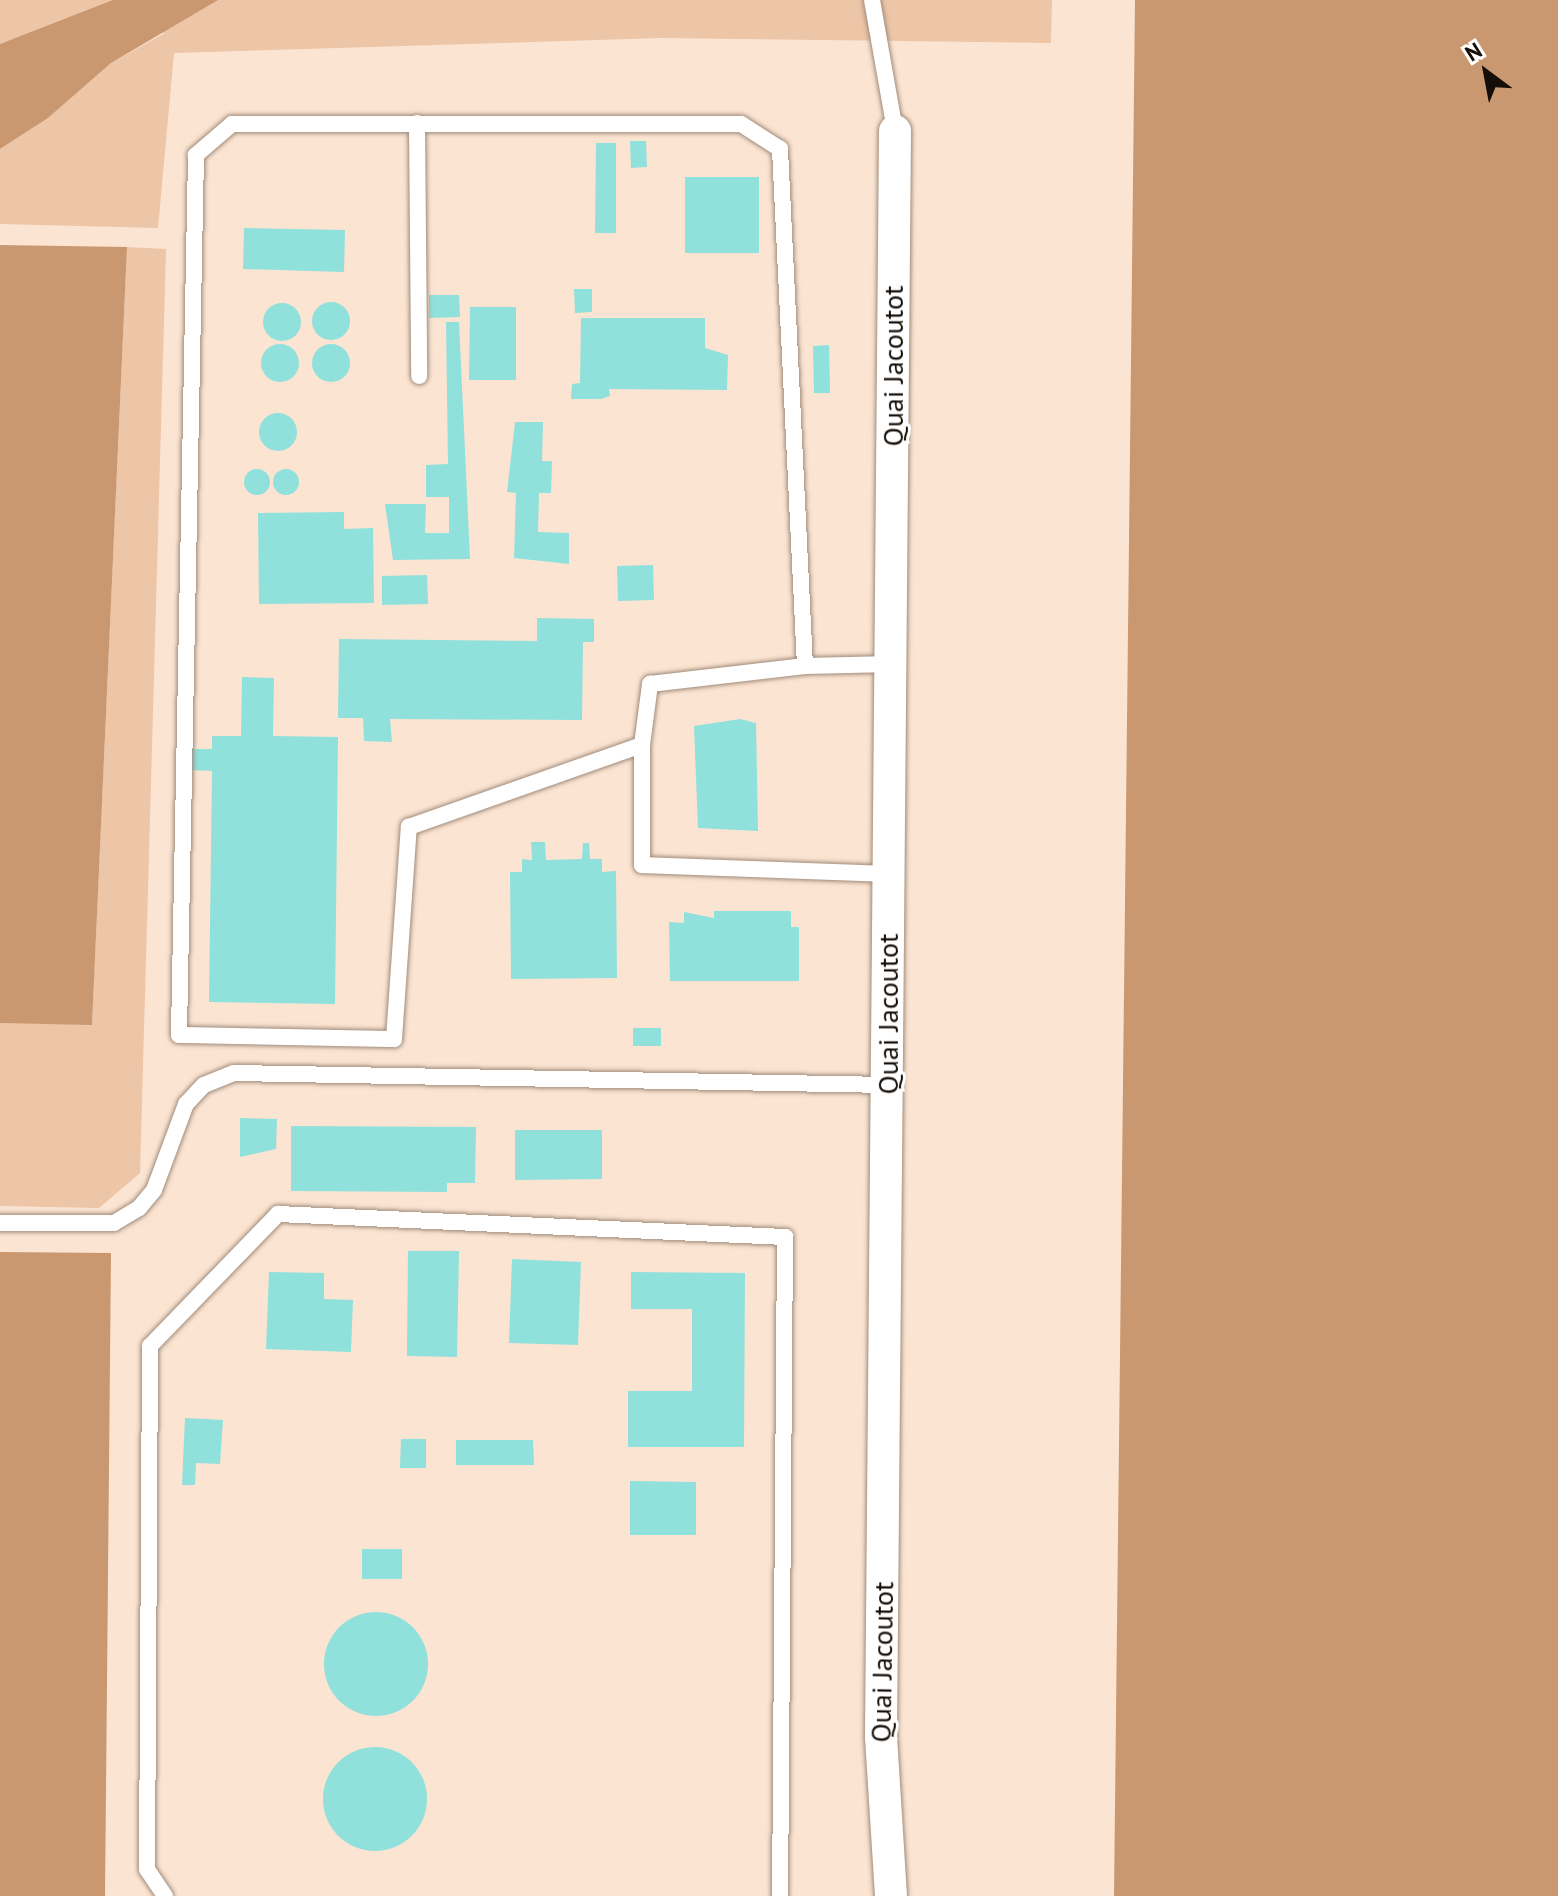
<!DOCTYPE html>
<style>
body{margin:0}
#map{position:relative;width:1558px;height:1896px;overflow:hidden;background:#fbe4d2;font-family:"PT Sans",sans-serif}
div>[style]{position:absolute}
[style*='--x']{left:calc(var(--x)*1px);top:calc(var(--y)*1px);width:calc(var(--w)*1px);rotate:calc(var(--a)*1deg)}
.green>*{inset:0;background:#edc5a7}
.water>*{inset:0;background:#c99871}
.building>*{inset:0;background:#90e0dc}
.round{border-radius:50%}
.roads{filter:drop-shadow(0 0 2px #a08b7a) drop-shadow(0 0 2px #a08b7a)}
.lane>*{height:16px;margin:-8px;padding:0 8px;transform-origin:8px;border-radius:8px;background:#fff}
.street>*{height:32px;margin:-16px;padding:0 16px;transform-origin:16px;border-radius:16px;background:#fff}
span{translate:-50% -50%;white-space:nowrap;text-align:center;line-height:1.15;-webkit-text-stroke:6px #fff;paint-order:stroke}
.street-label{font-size:28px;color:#150e08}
.north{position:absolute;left:1446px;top:32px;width:80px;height:80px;-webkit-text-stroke:6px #fff;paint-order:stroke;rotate:328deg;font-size:22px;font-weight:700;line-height:32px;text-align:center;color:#150e08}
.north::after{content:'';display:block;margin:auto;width:28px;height:36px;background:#150e08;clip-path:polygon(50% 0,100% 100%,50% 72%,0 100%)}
</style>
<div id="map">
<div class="green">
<i style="clip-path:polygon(0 0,1052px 0,1051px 43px,661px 38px,174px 53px,158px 228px,0 224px,0 149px,48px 118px,111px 63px,165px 33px,45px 30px,0 44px)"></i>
<i style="clip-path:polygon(127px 247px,166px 249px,140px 1173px,99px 1208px,0 1206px,0 1023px,92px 1024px)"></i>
</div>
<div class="water">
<i style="clip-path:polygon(113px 0,218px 0,111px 63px,48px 118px,0 149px,0 44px)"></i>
<i style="clip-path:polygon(1135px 0,1558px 0,1558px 1896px,1114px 1896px)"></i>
<i style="clip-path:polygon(0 245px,127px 247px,92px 1025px,0 1023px)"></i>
<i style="clip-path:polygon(0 1252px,111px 1253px,105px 1896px,0 1896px)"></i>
</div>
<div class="building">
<i style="clip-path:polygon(630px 141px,646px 141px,647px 167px,631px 168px)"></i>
<i style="clip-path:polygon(596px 143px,616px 143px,616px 233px,595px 233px)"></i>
<i style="clip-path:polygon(685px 177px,759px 177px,759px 253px,685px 253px)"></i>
<i style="clip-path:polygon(244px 228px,345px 230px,344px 272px,243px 269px)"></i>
<i style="clip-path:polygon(574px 289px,592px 289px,592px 312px,575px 313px)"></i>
<i style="clip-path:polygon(429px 295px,459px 295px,460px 317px,429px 318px)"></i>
<i class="round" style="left:312px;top:302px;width:38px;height:38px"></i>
<i class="round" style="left:263px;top:303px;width:38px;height:38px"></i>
<i style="clip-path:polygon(470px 307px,516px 307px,516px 380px,469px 380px)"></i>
<i style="clip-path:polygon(581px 318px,705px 318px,705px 348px,728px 355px,727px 390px,609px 389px,610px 396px,601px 399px,571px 399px,572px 384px,580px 383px)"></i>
<i style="clip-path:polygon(446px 322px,459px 322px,470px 559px,393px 560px,385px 504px,426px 504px,425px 533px,449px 533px,449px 497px,426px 497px,426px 465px,448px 464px)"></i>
<i class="round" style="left:261px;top:344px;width:38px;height:38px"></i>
<i class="round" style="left:312px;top:344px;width:38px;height:38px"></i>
<i style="clip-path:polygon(829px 345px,830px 393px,814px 393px,813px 346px)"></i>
<i class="round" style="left:259px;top:413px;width:38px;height:38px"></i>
<i style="clip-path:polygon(515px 422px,543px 422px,542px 461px,552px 461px,551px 493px,539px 493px,538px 532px,569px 533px,569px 564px,514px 558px,516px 493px,507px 492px)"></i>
<i class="round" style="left:244px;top:469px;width:26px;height:26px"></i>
<i class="round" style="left:273px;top:469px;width:26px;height:26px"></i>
<i style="clip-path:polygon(344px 512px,344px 529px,373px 528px,374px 603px,259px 604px,258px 513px)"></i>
<i style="clip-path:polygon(653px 565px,654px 600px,618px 601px,617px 566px)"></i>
<i style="clip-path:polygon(427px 575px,428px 604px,382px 605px,382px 576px)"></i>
<i style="clip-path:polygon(537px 618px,594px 619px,594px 642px,583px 642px,582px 720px,390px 719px,392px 742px,364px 741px,363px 718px,338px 718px,339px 639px,537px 641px)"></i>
<i style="clip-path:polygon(242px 677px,274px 678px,273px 736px,338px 737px,335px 1004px,209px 1002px,212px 771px,191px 770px,192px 749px,212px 749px,212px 736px,241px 736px)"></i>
<i style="clip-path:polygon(740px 719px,756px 723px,758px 831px,698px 828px,694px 726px)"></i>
<i style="clip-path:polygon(531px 842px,545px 842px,546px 860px,582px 859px,583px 843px,589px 843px,590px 859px,602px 859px,602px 872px,616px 871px,617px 978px,511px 979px,510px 872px,522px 872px,522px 859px,532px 860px)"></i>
<i style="clip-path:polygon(714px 911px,791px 911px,791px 927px,799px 927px,799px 981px,670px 981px,669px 922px,684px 923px,684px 912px,714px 918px)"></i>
<i style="clip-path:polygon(633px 1028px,661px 1028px,661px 1046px,633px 1046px)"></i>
<i style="clip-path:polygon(240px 1118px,277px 1119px,276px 1149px,240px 1157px)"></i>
<i style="clip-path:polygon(291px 1126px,476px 1127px,475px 1183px,447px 1183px,447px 1192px,291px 1191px)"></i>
<i style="clip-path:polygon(515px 1130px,602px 1130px,602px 1179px,515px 1180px)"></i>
<i style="clip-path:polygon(408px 1251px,459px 1251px,457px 1357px,407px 1356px)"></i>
<i style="clip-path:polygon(512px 1259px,581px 1262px,578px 1345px,509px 1343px)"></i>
<i style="clip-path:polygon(269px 1272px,324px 1273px,324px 1299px,353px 1300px,351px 1352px,266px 1349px)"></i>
<i style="clip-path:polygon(631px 1272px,745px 1273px,744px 1447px,628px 1447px,628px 1391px,692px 1391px,692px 1309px,631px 1309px)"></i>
<i style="clip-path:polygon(185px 1418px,223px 1420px,220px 1464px,196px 1463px,195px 1485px,182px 1485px)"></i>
<i style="clip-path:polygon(401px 1439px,426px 1439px,426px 1468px,400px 1468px)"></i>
<i style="clip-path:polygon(456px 1440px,533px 1440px,534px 1465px,456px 1465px)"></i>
<i style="clip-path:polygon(630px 1481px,696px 1482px,696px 1535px,630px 1535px)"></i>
<i style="clip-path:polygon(362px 1549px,402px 1549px,402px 1579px,362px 1579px)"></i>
<i class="round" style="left:324px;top:1612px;width:104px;height:104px"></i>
<i class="round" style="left:323px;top:1747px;width:104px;height:104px"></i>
</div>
<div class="roads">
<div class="lane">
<i style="--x:872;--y:0;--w:133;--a:80"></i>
<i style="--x:417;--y:123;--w:253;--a:89.5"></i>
<i style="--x:805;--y:666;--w:518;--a:-92.77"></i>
<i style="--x:780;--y:149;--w:46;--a:-147.3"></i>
<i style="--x:741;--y:124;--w:509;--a:180"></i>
<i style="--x:232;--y:124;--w:48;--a:139.3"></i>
<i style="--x:196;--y:155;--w:880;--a:91.11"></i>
<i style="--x:179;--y:1035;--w:215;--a:1.1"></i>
<i style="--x:394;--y:1039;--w:213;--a:-86"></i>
<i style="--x:409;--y:827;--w:247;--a:-19.4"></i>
<i style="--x:642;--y:745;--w:62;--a:-82.5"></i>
<i style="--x:650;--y:684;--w:156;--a:-6.6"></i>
<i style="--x:805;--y:666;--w:87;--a:-1.3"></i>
<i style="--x:642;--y:745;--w:120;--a:90"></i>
<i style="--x:642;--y:865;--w:246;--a:2.1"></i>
<i style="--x:0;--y:1223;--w:114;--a:0"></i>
<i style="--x:114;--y:1223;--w:29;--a:-31"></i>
<i style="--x:139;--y:1208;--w:23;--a:-50"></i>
<i style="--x:154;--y:1190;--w:92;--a:-69.6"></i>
<i style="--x:186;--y:1104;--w:26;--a:-47"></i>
<i style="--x:204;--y:1085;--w:32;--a:-22"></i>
<i style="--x:234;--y:1073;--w:653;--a:1.05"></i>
<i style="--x:165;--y:1896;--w:32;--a:-124"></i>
<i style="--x:147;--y:1869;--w:523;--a:-89.67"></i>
<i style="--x:150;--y:1346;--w:184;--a:-45.9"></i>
<i style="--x:278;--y:1214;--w:508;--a:2.6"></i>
<i style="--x:785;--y:1237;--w:659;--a:90.43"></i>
</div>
<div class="street">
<i style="--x:891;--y:1896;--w:160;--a:-93.6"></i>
<i style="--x:881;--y:1736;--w:1605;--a:-89.5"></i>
</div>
</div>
<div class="street-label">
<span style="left:893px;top:366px;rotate:-90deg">Quai Jacoutot</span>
<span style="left:888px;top:1014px;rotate:-90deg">Quai Jacoutot</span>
<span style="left:882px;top:1662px;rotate:-89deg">Quai Jacoutot</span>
</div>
<div class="north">N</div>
</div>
